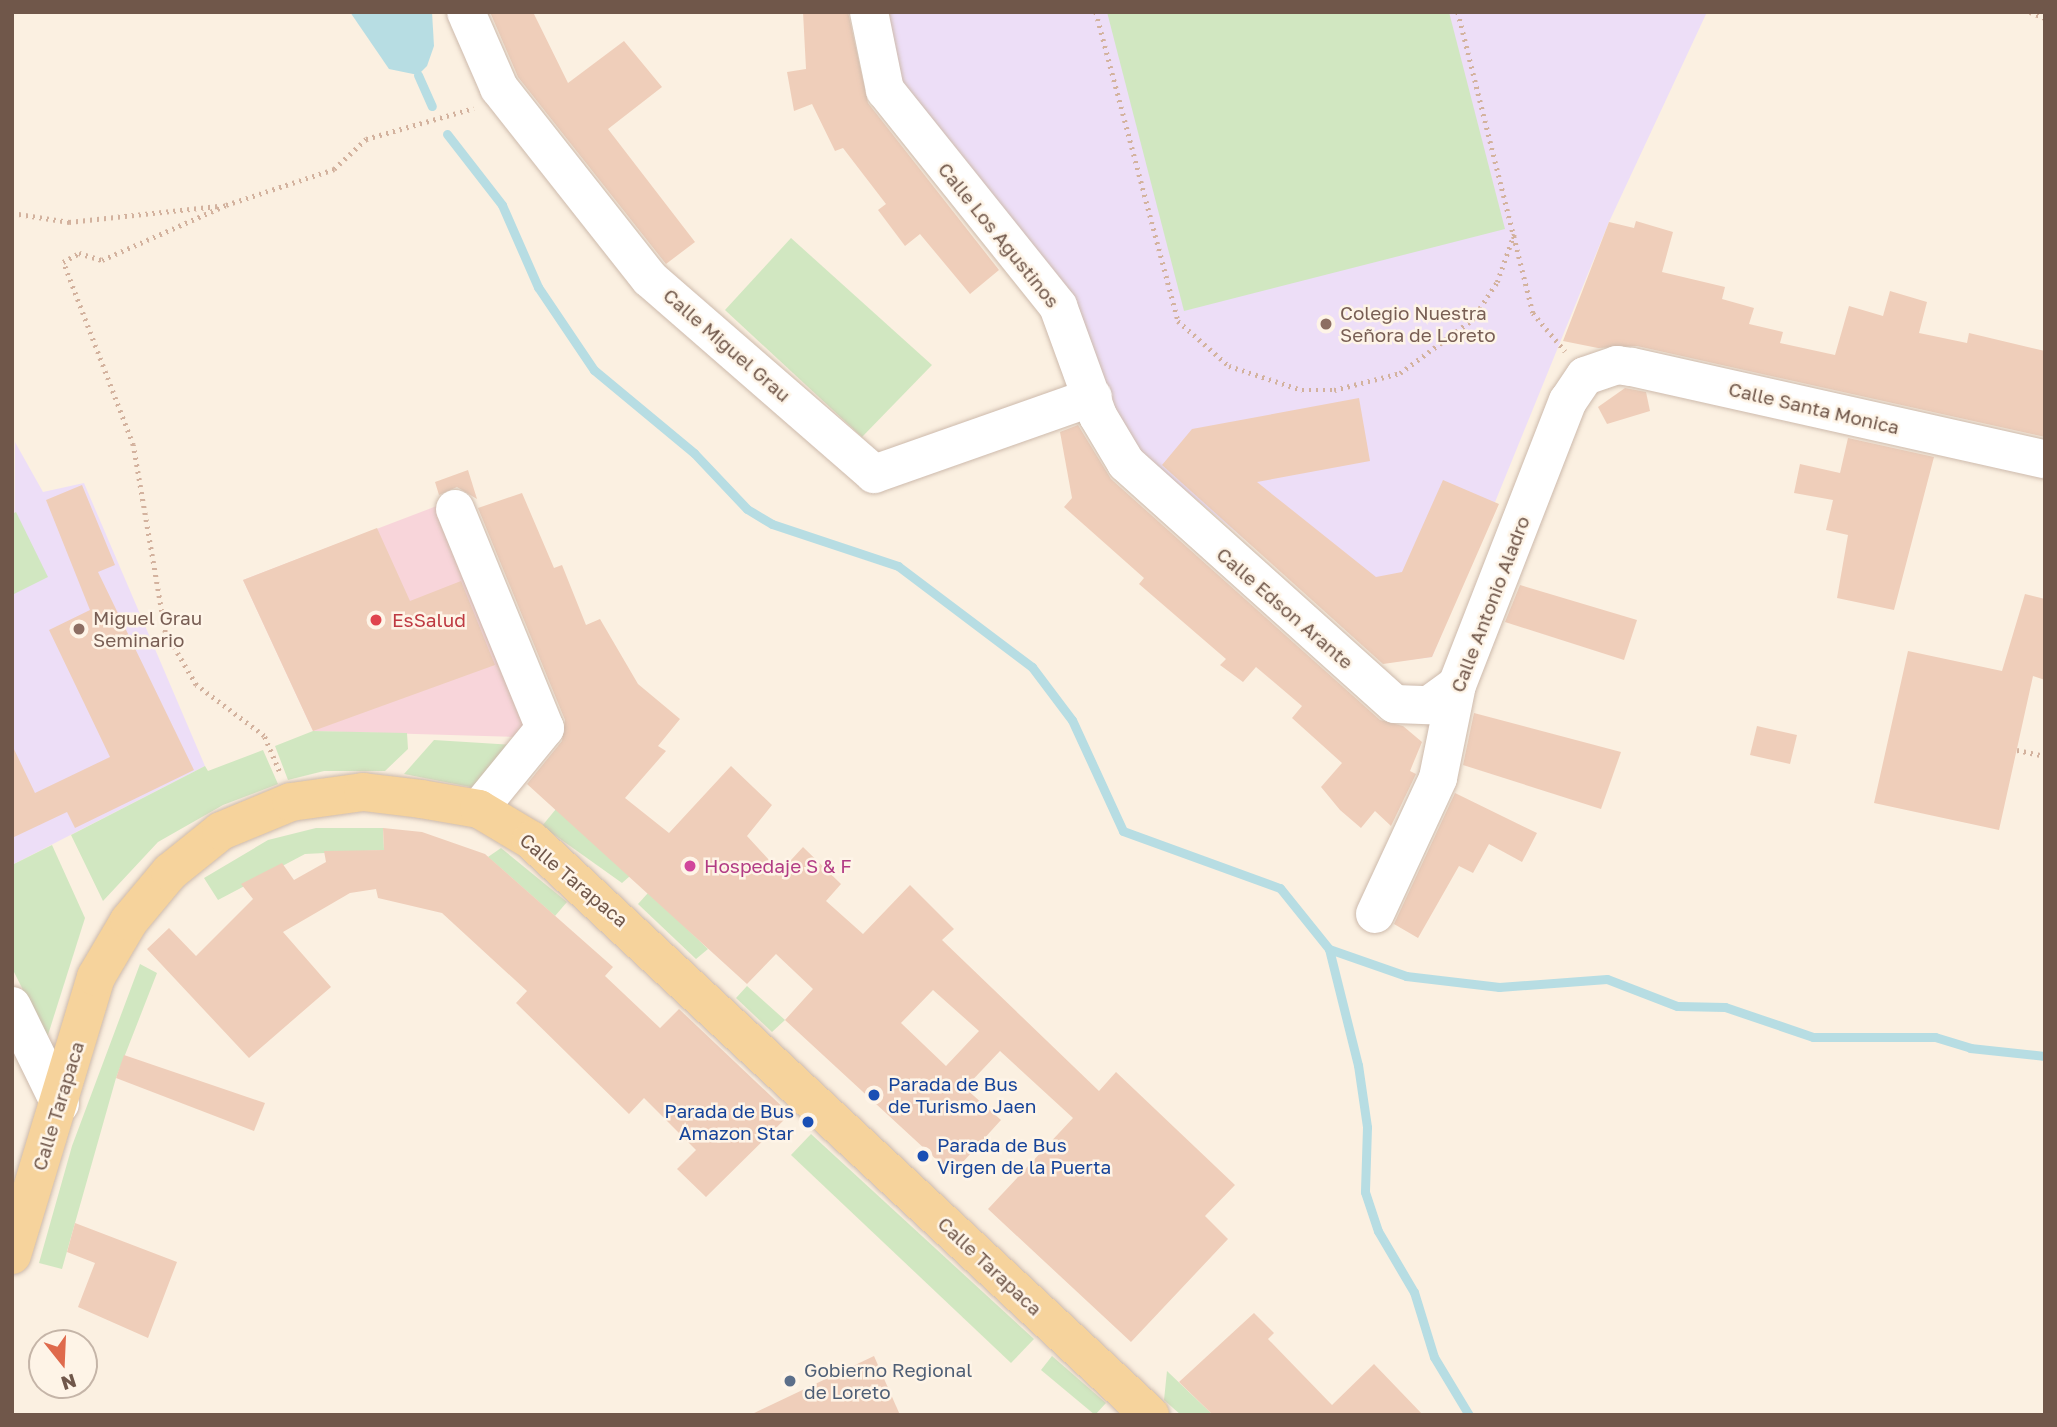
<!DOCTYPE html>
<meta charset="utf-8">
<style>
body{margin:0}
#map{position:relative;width:2057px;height:1427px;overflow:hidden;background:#fbf0e1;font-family:"Golos Text",sans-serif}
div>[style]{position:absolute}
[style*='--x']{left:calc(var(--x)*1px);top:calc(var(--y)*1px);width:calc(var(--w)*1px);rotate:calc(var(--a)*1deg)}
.education>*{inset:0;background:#eddef7}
.medical>*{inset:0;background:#f8d5da}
.green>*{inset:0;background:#d1e7c1}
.water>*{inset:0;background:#b7dde3}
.stream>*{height:9px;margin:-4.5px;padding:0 4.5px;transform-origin:4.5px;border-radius:4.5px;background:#b7dde3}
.building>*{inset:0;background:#efceba}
.path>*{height:4.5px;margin-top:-2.25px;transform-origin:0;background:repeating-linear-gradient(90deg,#d3b29e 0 2px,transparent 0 7px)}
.roads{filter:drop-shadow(0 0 2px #cdbaac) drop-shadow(0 0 2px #cdbaac)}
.minor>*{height:38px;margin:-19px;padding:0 19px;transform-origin:19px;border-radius:19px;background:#fff}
.major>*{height:38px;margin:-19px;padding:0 19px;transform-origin:19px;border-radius:19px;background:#f6d39c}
.dots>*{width:19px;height:19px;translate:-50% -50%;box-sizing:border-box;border:4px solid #fef4e7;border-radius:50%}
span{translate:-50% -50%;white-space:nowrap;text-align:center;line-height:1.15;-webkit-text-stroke:5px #fef4e7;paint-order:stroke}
.street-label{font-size:19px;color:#70574a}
.education-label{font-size:19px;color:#785e54}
.left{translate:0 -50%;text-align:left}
.health-label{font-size:19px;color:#be3a42}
.hotel-label{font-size:19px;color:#b23c85}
.transit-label{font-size:19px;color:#164399}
.right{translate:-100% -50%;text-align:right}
.service-label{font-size:19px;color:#4e5e75}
.frame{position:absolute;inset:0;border:14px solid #70574a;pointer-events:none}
.north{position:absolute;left:28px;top:1329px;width:70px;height:70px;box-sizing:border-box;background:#fef4e7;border:2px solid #c5b5a8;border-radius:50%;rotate:162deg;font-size:19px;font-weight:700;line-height:28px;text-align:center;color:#70574a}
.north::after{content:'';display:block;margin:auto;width:24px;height:32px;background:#df6a4c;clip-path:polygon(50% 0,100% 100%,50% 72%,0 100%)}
</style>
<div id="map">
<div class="education">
<i style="clip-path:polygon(890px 12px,1707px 12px,1609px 222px,1432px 657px,1392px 662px,1135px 448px,900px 81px,890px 49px)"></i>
<i style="clip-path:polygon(15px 442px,43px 492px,84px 483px,205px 766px,12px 865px)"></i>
</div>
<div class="medical">
<i style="clip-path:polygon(442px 504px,538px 730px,517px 737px,313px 731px,243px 580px)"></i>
</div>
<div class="green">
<i style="clip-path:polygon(1107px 12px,1449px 12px,1505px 229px,1184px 311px)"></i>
<i style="clip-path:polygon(791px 238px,932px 365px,862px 437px,725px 310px)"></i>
<i style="clip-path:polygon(16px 512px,48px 577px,12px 595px,12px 514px)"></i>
<i style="clip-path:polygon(313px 731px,407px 733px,408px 749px,385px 771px,324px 771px,288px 780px,275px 746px)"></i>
<i style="clip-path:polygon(434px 740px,515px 745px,486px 790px,404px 774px)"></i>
<i style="clip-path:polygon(263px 750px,278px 784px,223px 805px,158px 842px,103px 901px,71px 835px,205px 766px,208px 771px)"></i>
<i style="clip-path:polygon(556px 809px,630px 876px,622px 883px,542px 826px)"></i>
<i style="clip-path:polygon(316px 828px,383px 828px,384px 850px,305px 854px,218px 900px,204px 878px,268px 840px)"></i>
<i style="clip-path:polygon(52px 845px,85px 918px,47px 1038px,12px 968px,12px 865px)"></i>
<i style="clip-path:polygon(501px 848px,567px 902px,555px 916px,488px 857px)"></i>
<i style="clip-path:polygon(648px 893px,682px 924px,708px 949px,696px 959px,638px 904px)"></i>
<i style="clip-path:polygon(140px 964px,157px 973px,116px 1078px,62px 1269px,39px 1263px,72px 1146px)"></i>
<i style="clip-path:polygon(747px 986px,785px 1020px,772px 1032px,736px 998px)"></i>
<i style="clip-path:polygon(811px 1134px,1034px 1339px,1011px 1363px,791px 1155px)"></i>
<i style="clip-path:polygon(1052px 1356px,1106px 1403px,1095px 1415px,1041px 1370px)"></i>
<i style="clip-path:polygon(1167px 1371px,1213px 1415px,1181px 1415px,1164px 1400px)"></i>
</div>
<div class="water">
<i style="clip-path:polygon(350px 12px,432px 12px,434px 46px,427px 66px,418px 75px,389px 69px)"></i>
</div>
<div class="stream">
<i style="--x:418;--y:75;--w:34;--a:66"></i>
<i style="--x:447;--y:134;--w:90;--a:52.2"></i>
<i style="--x:502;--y:205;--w:90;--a:66.3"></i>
<i style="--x:538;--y:287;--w:100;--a:56"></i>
<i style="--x:594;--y:370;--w:130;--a:39.7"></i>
<i style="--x:694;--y:453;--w:77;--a:46.6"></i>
<i style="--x:747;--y:509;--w:29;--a:31"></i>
<i style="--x:772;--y:524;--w:133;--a:18.4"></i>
<i style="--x:898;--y:566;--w:168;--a:37"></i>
<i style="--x:1032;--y:667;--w:66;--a:53"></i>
<i style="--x:1072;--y:720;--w:122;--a:65.3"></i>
<i style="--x:1123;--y:831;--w:167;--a:20"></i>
<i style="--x:1280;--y:888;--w:78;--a:51.2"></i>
<i style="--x:1329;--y:949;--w:82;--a:19.3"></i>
<i style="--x:1406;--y:976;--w:94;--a:6.7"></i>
<i style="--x:1499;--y:987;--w:108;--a:-4.2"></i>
<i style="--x:1607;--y:979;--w:75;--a:21.1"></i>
<i style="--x:1677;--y:1006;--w:48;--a:1.2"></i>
<i style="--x:1725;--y:1007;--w:93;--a:18.8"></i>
<i style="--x:1813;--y:1037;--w:122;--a:0"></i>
<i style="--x:1935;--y:1037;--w:37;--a:17"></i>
<i style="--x:1970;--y:1048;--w:75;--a:6.1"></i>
<i style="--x:1329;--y:949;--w:120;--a:76"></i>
<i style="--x:1358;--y:1065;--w:63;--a:81.7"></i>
<i style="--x:1367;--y:1127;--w:65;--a:91.8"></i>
<i style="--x:1365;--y:1192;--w:41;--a:71.6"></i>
<i style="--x:1378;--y:1231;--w:71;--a:59.5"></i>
<i style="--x:1414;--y:1292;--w:68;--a:72.9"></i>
<i style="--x:1434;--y:1357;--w:68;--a:58.9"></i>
</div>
<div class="building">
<i style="clip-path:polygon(490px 12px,533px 12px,568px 83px,624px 41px,662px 87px,608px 129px,695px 242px,666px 264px,518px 77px)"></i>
<i style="clip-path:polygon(803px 12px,848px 12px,868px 103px,999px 270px,970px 294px,920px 234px,905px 246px,878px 210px,886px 204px,843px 148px,835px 151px,812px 104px,794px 111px,787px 72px,806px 69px)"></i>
<i style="clip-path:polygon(1636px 221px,1673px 232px,1662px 272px,1725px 287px,1722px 299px,1754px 308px,1749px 324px,1783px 332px,1780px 343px,1835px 355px,1849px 306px,1883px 316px,1890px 291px,1927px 302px,1919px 333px,1967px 343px,1969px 333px,2045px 351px,2045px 437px,1637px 346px,1598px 348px,1563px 341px,1609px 222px,1634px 228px)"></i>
<i style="clip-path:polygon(1625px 388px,1646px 392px,1650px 411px,1607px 424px,1598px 407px)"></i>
<i style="clip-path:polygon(1359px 398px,1370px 461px,1257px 482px,1376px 577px,1402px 572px,1443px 480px,1499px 504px,1432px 657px,1383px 664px,1162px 465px,1192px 429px)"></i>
<i style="clip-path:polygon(1078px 425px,1111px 479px,1380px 720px,1403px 726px,1422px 742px,1410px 771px,1416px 774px,1391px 826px,1375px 811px,1361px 828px,1340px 810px,1321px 787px,1342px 763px,1292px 718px,1302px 706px,1256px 667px,1243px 682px,1220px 665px,1226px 659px,1139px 584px,1144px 578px,1064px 507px,1072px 498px,1060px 432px)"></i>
<i style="clip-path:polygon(1848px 438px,1934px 457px,1894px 610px,1837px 598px,1848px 535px,1826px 530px,1833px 500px,1794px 493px,1800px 464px,1840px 473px)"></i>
<i style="clip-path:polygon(468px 470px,477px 499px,457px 487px,439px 495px,435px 482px)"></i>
<i style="clip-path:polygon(82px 485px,115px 565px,98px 572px,194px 770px,75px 828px,67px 812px,12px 838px,12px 745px,35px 793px,110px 757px,49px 630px,90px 610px,46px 500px)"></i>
<i style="clip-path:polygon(evenodd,522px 493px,554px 568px,562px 565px,586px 625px,600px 619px,638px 684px,680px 719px,658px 746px,666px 751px,625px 798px,669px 833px,731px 766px,772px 805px,747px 836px,780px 872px,803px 847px,841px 884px,826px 901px,863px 934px,910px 885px,954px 929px,942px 940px,1099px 1091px,1116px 1072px,1235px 1185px,1205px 1216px,1228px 1239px,1131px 1342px,988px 1209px,1073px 1118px,1000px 1051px,965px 1088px,1001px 1120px,952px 1174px,785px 1020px,813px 989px,776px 954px,747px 984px,527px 784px,562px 741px,565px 720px,478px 508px,522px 493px,933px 990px,979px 1031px,946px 1066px,901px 1023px,933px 990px)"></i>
<i style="clip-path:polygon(377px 528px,410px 601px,461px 581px,495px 665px,313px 731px,243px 580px)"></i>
<i style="clip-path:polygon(1520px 585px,1637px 620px,1624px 660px,1505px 622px)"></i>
<i style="clip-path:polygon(2025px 594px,2045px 599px,2045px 680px,2033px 676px,1999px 830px,1874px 803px,1908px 651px,2002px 671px)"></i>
<i style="clip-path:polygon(1474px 713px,1621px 752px,1601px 809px,1463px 765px)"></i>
<i style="clip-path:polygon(1757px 726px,1797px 735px,1790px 764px,1750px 755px)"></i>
<i style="clip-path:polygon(1455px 793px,1537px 833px,1522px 862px,1489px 844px,1473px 873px,1459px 866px,1418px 938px,1394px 924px)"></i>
<i style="clip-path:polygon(383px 828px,422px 832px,485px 854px,613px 967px,605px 976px,660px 1028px,679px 1009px,790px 1114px,706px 1197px,677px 1169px,696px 1150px,644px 1098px,629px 1114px,516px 1003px,527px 991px,442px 913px,378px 898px,376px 889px,350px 893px,283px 932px,331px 987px,249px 1058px,147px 949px,169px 928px,196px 956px,253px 899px,241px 884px,282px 863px,294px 880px,326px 862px,324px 851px,384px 850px)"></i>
<i style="clip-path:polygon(124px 1055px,265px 1103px,254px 1131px,116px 1078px)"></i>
<i style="clip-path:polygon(75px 1223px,177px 1262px,148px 1338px,78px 1307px,95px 1263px,67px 1252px)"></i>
<i style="clip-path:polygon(1254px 1313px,1274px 1333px,1268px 1339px,1332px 1405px,1374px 1364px,1423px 1415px,1213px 1415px,1179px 1382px)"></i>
<i style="clip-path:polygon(874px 1356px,900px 1415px,750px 1415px)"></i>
</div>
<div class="path">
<i style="--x:1096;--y:12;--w:320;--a:75.1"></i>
<i style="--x:1178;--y:321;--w:68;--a:41.4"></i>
<i style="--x:1229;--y:366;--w:77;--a:18.2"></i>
<i style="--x:1302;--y:390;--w:32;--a:0"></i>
<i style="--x:1334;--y:390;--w:68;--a:-14.4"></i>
<i style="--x:1400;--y:373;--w:89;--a:-36.4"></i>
<i style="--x:1472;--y:320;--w:45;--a:-56.7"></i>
<i style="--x:1497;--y:282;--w:51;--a:-70.5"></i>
<i style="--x:1458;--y:12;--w:310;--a:76"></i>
<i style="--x:1533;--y:313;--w:50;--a:49.9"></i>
<i style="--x:2030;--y:12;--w:16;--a:22"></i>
<i style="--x:12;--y:213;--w:58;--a:9"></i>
<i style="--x:69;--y:222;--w:150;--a:-6.1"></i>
<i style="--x:2017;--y:750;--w:29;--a:12"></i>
<i style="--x:279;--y:771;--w:38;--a:-113"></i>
<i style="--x:264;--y:736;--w:85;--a:-143.1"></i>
<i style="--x:196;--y:685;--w:61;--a:-120.3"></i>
<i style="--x:165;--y:632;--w:190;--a:-99.7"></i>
<i style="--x:133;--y:445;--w:196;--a:-110.9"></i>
<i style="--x:63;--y:262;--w:18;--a:-29"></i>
<i style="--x:79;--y:253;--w:24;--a:17"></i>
<i style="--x:102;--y:260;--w:136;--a:-23.9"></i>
<i style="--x:226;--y:205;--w:114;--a:-18.4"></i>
<i style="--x:334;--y:169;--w:44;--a:-43.2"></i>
<i style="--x:366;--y:139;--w:112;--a:-16"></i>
</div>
<div class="roads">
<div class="minor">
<i style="--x:466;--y:12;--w:83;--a:66.5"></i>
<i style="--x:499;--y:88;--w:243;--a:51.7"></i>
<i style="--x:650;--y:279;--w:297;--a:41"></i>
<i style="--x:874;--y:474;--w:232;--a:-19.4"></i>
<i style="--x:869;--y:12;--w:80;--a:78.4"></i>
<i style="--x:885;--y:90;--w:277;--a:51.3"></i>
<i style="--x:1058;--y:306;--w:117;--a:70"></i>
<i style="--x:1098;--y:416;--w:55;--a:59.2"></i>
<i style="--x:1126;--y:463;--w:361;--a:41.9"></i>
<i style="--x:1395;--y:704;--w:34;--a:2"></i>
<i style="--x:1429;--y:705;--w:34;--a:-36"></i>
<i style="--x:455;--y:509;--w:237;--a:67.7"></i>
<i style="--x:545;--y:728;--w:104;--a:129.2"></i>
<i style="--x:1375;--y:914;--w:150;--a:-65.1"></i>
<i style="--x:1438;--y:778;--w:95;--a:-78.5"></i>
<i style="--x:1457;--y:685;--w:305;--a:-68.7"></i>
<i style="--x:1568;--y:401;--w:30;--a:-56"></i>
<i style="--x:1585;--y:376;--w:34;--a:-19"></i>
<i style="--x:1617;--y:365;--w:15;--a:8"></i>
<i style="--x:1632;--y:367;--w:423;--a:12.6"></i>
<i style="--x:12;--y:1006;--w:109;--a:63.9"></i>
</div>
<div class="major">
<i style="--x:12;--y:1255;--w:290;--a:-73.2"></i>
<i style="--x:96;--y:977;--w:65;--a:-59.5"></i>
<i style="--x:129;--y:921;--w:64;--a:-50.1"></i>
<i style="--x:170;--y:872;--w:65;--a:-38.8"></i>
<i style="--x:221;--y:831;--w:76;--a:-22.5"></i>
<i style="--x:291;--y:802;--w:73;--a:-7.9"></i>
<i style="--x:363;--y:792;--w:58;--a:6.9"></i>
<i style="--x:421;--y:799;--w:59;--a:9.8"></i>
<i style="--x:479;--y:809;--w:61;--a:30.8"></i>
<i style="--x:531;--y:840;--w:845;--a:42.89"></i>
</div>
</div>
<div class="dots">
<i style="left:1326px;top:324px;background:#8d6e63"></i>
<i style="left:376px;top:620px;background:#e0444e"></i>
<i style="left:79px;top:629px;background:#8d6e63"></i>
<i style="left:690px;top:866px;background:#d1479c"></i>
<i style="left:874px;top:1095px;background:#1a4fb4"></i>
<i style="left:808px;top:1122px;background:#1a4fb4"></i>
<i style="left:923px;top:1156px;background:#1a4fb4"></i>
<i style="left:790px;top:1381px;background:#5c6f8a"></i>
</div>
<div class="street-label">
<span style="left:999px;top:235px;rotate:51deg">Calle Los Agustinos</span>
<span style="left:727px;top:345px;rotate:41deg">Calle Miguel Grau</span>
<span style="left:1814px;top:408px;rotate:13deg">Calle Santa Monica</span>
<span style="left:1490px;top:604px;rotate:-69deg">Calle Antonio Aladro</span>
<span style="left:1285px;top:608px;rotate:41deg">Calle Edson Arante</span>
<span style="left:574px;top:880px;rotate:40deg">Calle Tarapaca</span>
<span style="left:58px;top:1106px;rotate:-73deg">Calle Tarapaca</span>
<span style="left:990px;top:1266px;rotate:43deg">Calle Tarapaca</span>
</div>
<div class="education-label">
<span class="left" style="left:1340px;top:324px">Colegio Nuestra<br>Señora de Loreto</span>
<span class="left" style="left:93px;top:629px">Miguel Grau<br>Seminario</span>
</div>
<div class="health-label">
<span class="left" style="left:392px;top:620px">EsSalud</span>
</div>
<div class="hotel-label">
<span class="left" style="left:704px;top:866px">Hospedaje S &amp; F</span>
</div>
<div class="transit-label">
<span class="left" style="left:888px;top:1095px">Parada de Bus<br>de Turismo Jaen</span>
<span class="right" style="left:794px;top:1122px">Parada de Bus<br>Amazon Star</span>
<span class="left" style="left:937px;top:1156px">Parada de Bus<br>Virgen de la Puerta</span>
</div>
<div class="service-label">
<span class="left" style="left:804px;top:1381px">Gobierno Regional<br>de Loreto</span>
</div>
<div class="frame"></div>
<div class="north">N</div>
</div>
